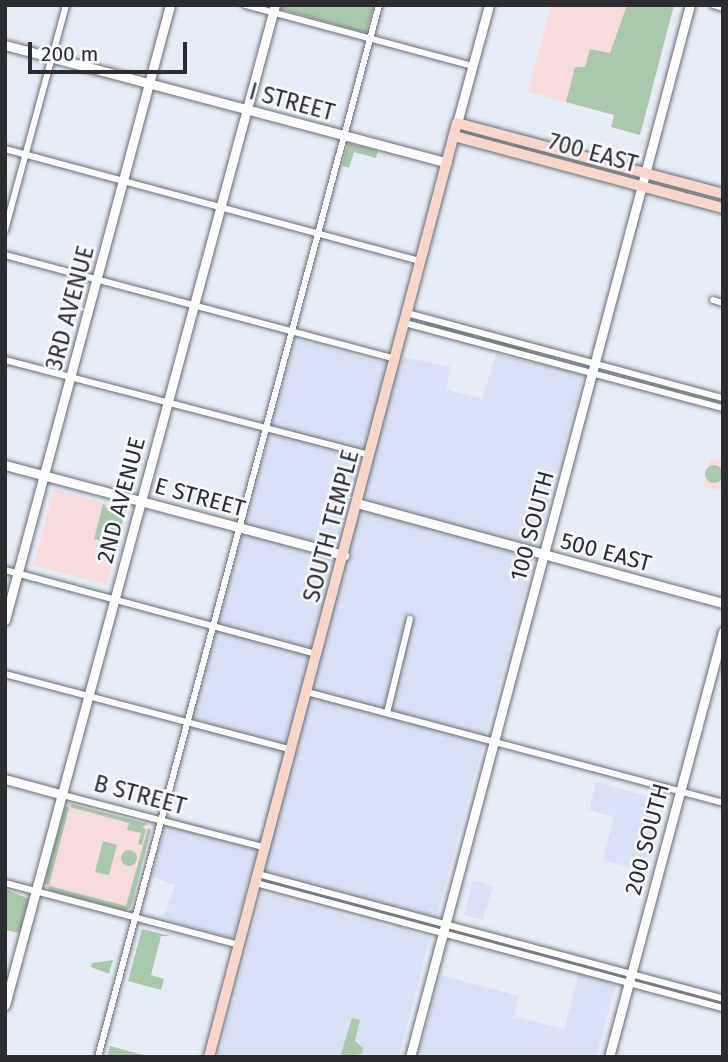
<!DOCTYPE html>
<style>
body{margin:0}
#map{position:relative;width:728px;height:1062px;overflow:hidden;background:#e7edf8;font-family:"Fira Sans",sans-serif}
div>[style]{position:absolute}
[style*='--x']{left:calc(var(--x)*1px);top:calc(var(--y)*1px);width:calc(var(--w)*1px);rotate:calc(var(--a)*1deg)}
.built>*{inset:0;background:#d9e2f4}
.education>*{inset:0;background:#f7dcdc}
.green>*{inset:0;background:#aac9aa}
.round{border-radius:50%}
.roads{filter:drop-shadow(0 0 2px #686d76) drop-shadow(0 0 2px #686d76)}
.street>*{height:6px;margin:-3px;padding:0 3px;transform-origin:3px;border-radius:3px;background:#fff}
.secondary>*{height:9px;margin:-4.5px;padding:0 4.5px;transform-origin:4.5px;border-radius:4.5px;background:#fff}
.primary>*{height:10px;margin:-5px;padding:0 5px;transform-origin:5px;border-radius:5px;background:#f8d7ca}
span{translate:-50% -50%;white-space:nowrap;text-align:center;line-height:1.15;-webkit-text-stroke:5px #f8faff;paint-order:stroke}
.street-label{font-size:23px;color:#2a2c30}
.frame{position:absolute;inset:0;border:7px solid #2a2c30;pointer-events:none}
.scale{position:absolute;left:28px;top:42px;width:159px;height:32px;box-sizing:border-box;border:4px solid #2a2c30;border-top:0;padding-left:9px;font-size:21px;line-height:24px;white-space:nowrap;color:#2a2c30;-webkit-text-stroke:5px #f8faff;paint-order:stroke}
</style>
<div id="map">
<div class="built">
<i style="clip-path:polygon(300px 341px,401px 368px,403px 357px,451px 367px,446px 389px,482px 399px,496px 354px,583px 375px,436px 919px,252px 868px,233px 939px,163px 921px,175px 885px,152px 877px,167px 816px,253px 841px,260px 837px,280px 760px,277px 753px,190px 730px,294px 344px)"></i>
<i style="clip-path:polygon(596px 782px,658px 799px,644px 871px,603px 860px,614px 817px,589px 810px)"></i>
<i style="clip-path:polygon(473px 880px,493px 886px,483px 920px,464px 915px)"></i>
<i style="clip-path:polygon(262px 893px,430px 938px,399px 1057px,218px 1057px)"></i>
<i style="clip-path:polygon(579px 973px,616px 985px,596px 1057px,418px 1057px,440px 975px,519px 996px,514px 1016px,564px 1029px)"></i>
</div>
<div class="education">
<i style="clip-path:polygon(551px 5px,674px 5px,640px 135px,611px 127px,614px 115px,528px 92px)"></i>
<i style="clip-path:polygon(710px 458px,723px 462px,723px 491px,703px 486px)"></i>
<i style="clip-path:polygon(54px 489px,126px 509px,107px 585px,34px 565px)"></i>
<i style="clip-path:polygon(68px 802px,151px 826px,130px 911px,45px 888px)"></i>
</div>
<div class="green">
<i style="clip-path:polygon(281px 5px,374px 5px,366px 33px,280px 9px)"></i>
<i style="clip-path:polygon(627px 5px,674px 5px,640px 135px,611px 127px,614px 115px,566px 102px,575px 67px,585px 67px,590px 49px,610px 53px)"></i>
<i style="clip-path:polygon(348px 143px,378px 151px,376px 158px,354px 152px,349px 168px,342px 166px)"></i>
<i style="clip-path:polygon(427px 321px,473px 333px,474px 337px,425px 326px)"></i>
<i style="clip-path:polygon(482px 336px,527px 348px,527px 352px,480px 341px)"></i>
<i class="round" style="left:705px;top:465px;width:18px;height:18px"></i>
<i style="clip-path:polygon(103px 504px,125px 513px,116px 545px,94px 539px)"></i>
<i style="clip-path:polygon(71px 804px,148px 824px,142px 827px,146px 829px,142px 845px,138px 844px,141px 833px,127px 830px,129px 823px,70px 807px)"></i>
<i style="clip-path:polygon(65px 806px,69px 808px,49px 885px,44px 884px)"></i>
<i style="clip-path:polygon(148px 828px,151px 830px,131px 907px,125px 911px,48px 890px,49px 886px,126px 906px)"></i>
<i style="clip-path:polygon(103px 841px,117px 845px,109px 875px,95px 872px)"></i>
<i class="round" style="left:121px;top:850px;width:16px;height:16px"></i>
<i style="clip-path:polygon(5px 889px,29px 899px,20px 933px,5px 930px)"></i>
<i style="clip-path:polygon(142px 929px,170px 936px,161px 936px,151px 975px,164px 979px,161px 990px,128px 981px)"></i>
<i style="clip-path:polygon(113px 960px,109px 974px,91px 967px,92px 963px)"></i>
<i style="clip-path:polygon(352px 1018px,360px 1020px,355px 1041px,363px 1048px,362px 1054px,340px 1057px)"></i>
<i style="clip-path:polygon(110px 1046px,151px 1057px,107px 1057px)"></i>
</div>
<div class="roads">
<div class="street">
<i style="--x:245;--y:5;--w:236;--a:15"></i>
<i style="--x:713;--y:5;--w:10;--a:17"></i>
<i style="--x:5;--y:149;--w:431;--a:15.1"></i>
<i style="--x:5;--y:230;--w:233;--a:-74.8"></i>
<i style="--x:5;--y:255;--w:404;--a:14.9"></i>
<i style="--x:713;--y:300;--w:10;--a:17"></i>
<i style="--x:407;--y:313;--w:327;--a:15.1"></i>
<i style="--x:405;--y:323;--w:329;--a:15"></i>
<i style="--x:5;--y:360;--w:377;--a:14.6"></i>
<i style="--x:5;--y:570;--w:323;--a:15.1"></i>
<i style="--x:5;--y:674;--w:297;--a:14.8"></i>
<i style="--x:307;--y:692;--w:431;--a:14.9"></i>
<i style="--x:387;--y:713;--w:97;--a:-76.3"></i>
<i style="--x:63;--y:795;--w:210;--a:14.6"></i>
<i style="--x:258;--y:874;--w:482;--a:15"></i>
<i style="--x:5;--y:883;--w:242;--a:14.8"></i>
<i style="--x:256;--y:883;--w:483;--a:15"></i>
<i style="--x:98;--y:1057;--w:1089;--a:-75.04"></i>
</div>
<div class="secondary">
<i style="--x:5;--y:45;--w:457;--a:14.9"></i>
<i style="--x:457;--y:123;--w:122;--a:-74.8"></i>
<i style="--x:5;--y:465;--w:351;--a:14.9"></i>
<i style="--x:357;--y:503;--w:379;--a:15.3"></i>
<i style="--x:5;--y:620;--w:637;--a:-74.98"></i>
<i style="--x:5;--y:779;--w:60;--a:15.4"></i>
<i style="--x:5;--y:1005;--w:1036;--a:-74.89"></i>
<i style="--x:410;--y:1057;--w:1089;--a:-75.1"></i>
<i style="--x:609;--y:1057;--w:441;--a:-75"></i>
</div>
<div class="primary">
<i style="--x:454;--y:136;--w:278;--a:15"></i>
<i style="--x:209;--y:1057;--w:966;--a:-75.13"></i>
<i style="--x:457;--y:123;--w:275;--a:14.9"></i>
</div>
</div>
<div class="street-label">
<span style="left:292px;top:102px;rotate:15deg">I STREET</span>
<span style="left:593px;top:153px;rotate:15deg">700 EAST</span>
<span style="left:70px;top:308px;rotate:-75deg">3RD AVENUE</span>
<span style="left:200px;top:497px;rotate:15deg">E STREET</span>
<span style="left:121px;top:500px;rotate:-75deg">2ND AVENUE</span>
<span style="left:331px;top:526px;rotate:-75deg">SOUTH TEMPLE</span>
<span style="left:532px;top:526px;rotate:-75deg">100 SOUTH</span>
<span style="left:606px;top:552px;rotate:15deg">500 EAST</span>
<span style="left:140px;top:795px;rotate:15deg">B STREET</span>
<span style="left:647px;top:839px;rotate:-75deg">200 SOUTH</span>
</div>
<div class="frame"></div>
<div class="scale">200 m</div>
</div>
